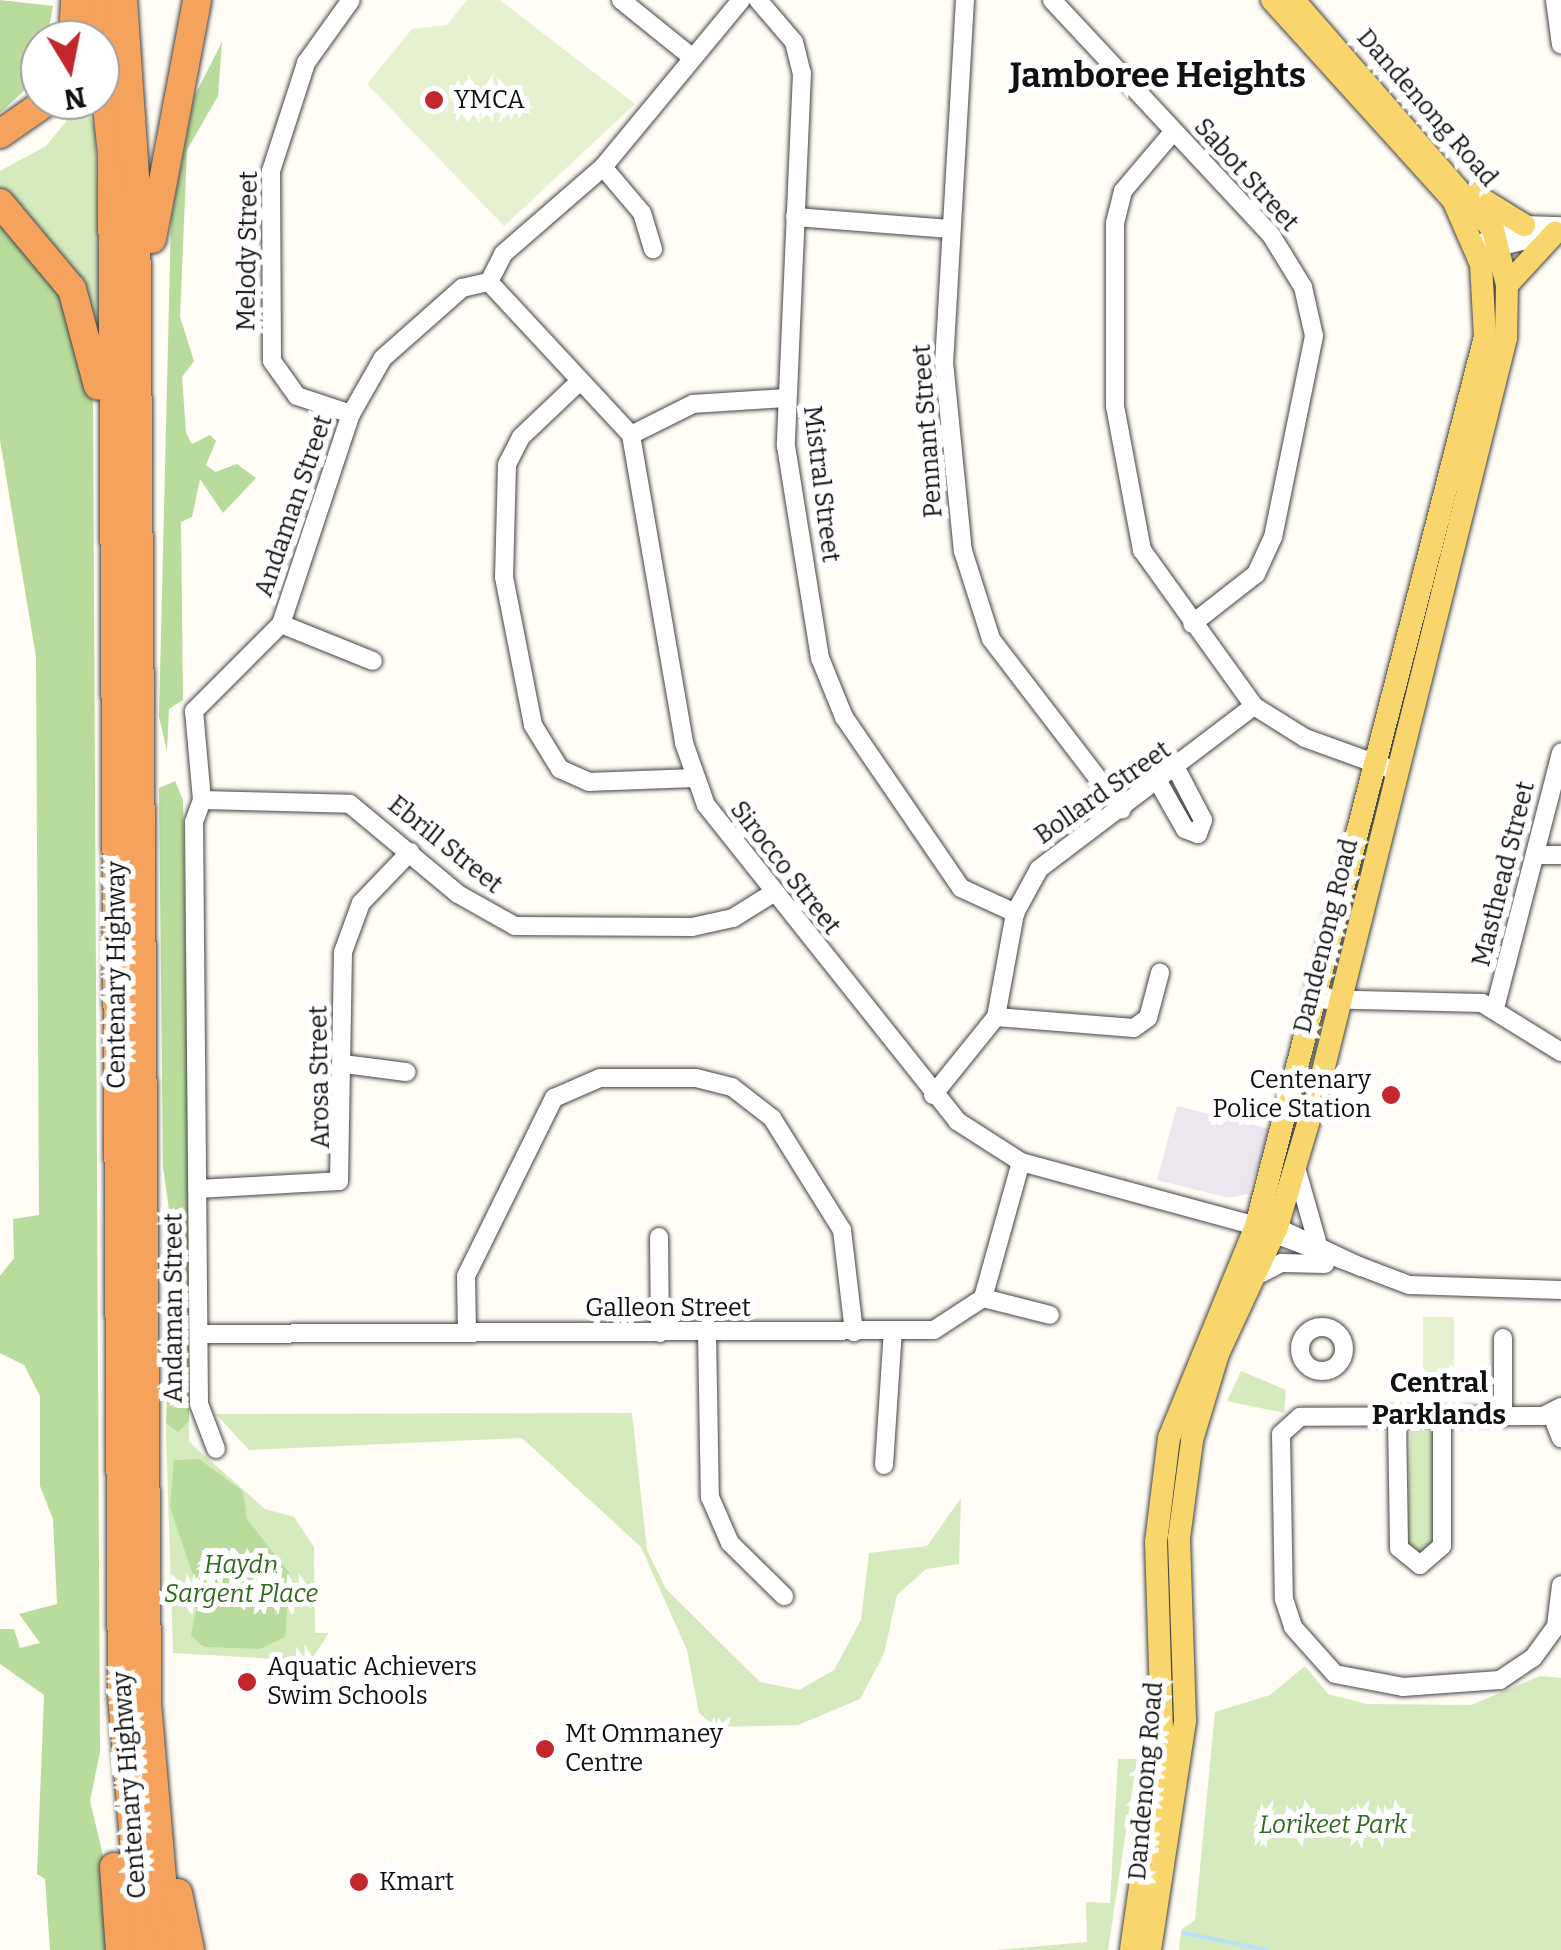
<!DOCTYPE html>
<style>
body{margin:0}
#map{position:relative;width:1561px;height:1950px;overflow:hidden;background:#fffdf5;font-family:Bitter,serif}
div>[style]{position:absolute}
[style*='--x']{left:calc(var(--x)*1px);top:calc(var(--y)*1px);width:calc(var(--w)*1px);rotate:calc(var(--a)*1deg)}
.industrial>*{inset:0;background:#eee6ef}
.green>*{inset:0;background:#d5ebbd}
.forest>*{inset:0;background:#b9dc9c}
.pitch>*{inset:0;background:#e6f2cf}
.stream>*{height:4px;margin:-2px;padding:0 2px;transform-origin:2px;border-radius:2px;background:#b9e0f7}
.roads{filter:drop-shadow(0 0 2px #444) drop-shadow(0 0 2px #444)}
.minor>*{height:18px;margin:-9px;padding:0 9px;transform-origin:9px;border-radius:9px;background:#fff}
.minor>.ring{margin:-9px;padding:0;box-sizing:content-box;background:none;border:18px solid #fff;border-radius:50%}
.major>*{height:22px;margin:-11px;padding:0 11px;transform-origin:11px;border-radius:11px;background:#f9d66b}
.highway>*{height:28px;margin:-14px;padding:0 14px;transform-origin:14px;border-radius:14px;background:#f5a25d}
.dots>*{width:28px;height:28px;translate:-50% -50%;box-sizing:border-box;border:5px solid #fff;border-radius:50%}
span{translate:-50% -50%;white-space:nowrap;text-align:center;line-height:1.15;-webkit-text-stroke:10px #fff;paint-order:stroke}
.poi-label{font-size:25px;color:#111}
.left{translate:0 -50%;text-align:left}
.right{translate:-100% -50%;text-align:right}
.street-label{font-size:25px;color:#111}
.park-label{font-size:25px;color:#2f6b1f;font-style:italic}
.neighbourhood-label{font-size:28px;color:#111;font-weight:700}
.district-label{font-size:35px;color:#111;font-weight:700}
.north{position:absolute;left:20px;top:20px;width:100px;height:100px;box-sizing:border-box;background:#fff;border:2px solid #a0a0a0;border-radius:50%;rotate:170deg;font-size:28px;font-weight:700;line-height:40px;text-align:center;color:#111}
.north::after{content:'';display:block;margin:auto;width:35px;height:45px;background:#c4262e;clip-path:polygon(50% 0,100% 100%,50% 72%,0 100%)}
</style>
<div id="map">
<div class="industrial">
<i style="clip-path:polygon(1177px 1106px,1270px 1129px,1248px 1194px,1229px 1198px,1157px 1180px)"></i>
</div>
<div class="green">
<i style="clip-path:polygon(84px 100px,95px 129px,101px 348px,78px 283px,38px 225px,0 195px,0 171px,46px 146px)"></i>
<i style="clip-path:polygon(163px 1166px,189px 1170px,189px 1442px,265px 1509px,294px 1517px,314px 1547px,315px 1633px,329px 1633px,305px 1669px,293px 1660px,173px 1653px,166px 1434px,173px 1238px)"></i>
<i style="clip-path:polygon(1241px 1371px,1286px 1390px,1284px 1413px,1227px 1401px)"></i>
<i style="clip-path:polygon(632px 1413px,647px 1550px,666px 1589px,760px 1682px,799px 1690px,834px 1670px,861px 1620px,869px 1553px,927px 1546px,961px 1498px,959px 1564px,926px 1569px,897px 1595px,884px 1654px,860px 1699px,798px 1725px,716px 1727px,699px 1713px,687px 1650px,641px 1547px,522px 1438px,249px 1450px,216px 1414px)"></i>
<i style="clip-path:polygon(1411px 1424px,1434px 1427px,1437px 1545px,1425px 1558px,1407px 1551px)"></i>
<i style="clip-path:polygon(1305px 1666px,1328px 1694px,1366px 1704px,1471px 1705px,1540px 1676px,1561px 1678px,1561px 1950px,1179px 1950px,1181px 1930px,1195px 1920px,1215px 1712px,1270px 1695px)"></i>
<i style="clip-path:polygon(1118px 1759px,1137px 1759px,1108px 1950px,996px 1950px,1087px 1942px,1086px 1902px,1110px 1903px)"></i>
</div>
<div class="forest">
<i style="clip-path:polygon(0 0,53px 6px,40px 76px,0 113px)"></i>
<i style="clip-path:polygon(222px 42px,218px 96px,187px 150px,180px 317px,194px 361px,182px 377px,186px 433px,192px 444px,210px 435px,216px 441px,206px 465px,215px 472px,237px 464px,256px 478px,223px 513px,200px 479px,192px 517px,181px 522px,183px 700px,169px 709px,167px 751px,159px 717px,171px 219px,194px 97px)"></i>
<i style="clip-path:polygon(0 221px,48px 263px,89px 357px,93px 406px,100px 1752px,90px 1801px,106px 1868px,110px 1950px,50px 1950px,45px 1879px,37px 1874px,44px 1695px,0 1664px,0 1629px,14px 1629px,20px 1648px,40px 1643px,19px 1614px,57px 1604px,53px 1519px,40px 1486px,40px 1396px,24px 1365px,0 1353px,0 1276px,14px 1258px,13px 1219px,39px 1215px,36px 657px,0 440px)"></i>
<i style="clip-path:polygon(175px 781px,183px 800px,189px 1170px,189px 1421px,178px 1432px,166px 1423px,173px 1238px,163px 1166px,159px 788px)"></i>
<i style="clip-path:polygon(199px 1459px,243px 1491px,247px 1519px,290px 1574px,285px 1637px,260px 1649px,204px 1647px,191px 1636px,199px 1593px,170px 1507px,174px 1460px)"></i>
</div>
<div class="pitch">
<i style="clip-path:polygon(467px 0,500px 0,635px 104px,504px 226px,367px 84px,412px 29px,447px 25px)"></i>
<i style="clip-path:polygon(1423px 1317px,1454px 1317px,1454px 1384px,1423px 1384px)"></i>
</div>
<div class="stream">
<i style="--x:1184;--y:1933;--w:85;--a:11.6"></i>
</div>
<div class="roads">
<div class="minor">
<i style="--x:621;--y:0;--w:86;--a:38.9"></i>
<i style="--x:758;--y:0;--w:55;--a:49.4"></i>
<i style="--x:794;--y:42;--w:32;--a:76"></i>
<i style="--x:802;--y:73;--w:373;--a:92.5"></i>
<i style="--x:786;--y:446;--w:215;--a:80.9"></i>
<i style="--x:820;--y:658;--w:64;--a:67.9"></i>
<i style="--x:844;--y:717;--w:207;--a:55.6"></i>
<i style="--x:961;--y:888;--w:60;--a:24.8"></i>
<i style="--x:965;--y:0;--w:363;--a:93.3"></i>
<i style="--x:944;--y:362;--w:190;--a:84.3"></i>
<i style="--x:963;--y:551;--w:92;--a:72.3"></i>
<i style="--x:991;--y:639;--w:215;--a:52.5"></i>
<i style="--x:1052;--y:0;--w:321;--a:47"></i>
<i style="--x:1271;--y:235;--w:61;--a:58.4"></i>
<i style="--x:1303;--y:287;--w:50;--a:77.3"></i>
<i style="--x:1314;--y:336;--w:205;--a:101.5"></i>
<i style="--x:1273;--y:537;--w:41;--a:114.7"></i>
<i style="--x:1256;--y:574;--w:81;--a:142"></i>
<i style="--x:1555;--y:0;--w:45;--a:82.4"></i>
<i style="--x:1173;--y:132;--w:77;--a:130.3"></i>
<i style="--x:1123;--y:191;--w:33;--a:104"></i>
<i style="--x:1115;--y:223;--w:183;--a:90"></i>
<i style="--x:1115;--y:406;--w:147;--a:79.4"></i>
<i style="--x:1142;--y:550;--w:192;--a:54.3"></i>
<i style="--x:1254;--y:706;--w:60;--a:32.1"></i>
<i style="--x:1305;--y:738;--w:97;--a:19.9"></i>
<i style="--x:603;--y:167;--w:60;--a:49.7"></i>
<i style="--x:642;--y:213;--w:38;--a:73"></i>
<i style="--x:795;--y:217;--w:156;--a:4.4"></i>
<i style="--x:1485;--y:241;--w:42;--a:-22.3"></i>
<i style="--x:1524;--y:225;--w:37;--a:2"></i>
<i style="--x:1489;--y:249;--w:69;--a:-13.4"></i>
<i style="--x:489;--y:282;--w:209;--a:47.1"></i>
<i style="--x:631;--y:435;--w:313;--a:80.2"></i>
<i style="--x:684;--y:743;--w:66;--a:70.5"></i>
<i style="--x:706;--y:805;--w:404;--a:51.5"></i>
<i style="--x:957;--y:1121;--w:76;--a:32.6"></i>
<i style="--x:1021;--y:1162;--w:233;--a:15.2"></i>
<i style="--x:1246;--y:1223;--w:174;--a:20.8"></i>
<i style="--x:1409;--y:1285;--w:152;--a:1.9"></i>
<i style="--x:580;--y:381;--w:81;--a:136.5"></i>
<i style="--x:521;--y:437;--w:30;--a:117"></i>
<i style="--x:507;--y:464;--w:113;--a:91.5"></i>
<i style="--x:504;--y:577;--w:151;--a:78.9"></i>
<i style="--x:533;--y:725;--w:52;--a:58.5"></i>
<i style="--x:560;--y:769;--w:32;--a:24"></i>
<i style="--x:589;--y:782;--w:104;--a:-2.2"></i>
<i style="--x:351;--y:414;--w:57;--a:-161.6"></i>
<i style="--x:297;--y:396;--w:43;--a:-125.5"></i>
<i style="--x:272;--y:361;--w:190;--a:-90.3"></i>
<i style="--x:271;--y:171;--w:114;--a:-72"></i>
<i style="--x:306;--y:63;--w:77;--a:-54.5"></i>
<i style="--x:631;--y:435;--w:69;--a:-26.6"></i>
<i style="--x:693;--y:404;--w:92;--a:-3.7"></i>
<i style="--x:281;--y:624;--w:99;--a:21.9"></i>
<i style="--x:1160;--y:785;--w:51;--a:60.4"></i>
<i style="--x:1185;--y:829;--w:14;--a:21"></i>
<i style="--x:1198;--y:834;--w:15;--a:-70"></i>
<i style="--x:1203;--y:820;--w:54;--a:-117.5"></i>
<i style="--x:202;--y:800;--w:148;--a:1.5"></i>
<i style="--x:350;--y:804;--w:141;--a:39.8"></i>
<i style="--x:458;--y:894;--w:65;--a:29.3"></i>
<i style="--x:515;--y:926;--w:177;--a:0.3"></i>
<i style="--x:692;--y:927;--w:42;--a:-12.4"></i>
<i style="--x:733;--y:918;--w:44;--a:-31.9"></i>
<i style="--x:1536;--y:855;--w:25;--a:0"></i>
<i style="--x:1317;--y:999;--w:165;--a:1.4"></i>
<i style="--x:1482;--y:1003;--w:93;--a:31.8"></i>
<i style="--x:1495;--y:1008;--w:264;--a:-75.5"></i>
<i style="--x:996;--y:1017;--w:138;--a:4.6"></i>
<i style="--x:1134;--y:1028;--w:17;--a:-36"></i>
<i style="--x:1148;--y:1018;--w:47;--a:-75.1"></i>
<i style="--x:344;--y:1064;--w:63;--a:7.4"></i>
<i style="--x:933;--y:1095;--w:100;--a:-51.1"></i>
<i style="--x:996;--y:1017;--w:106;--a:-79.6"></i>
<i style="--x:1015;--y:913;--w:50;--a:-61.4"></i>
<i style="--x:1039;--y:869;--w:270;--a:-37.2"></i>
<i style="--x:1295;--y:1164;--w:80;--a:74.1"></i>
<i style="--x:198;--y:1189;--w:141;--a:-3.2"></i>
<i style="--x:339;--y:1181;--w:229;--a:-89"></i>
<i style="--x:343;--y:952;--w:52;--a:-69.8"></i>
<i style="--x:361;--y:903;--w:71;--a:-46.1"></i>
<i style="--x:1276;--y:1227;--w:94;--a:25.2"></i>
<i style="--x:659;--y:1237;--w:96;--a:89.4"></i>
<i style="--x:1256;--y:1276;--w:29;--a:-27"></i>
<i style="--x:1282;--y:1263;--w:43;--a:1.3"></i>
<i style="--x:983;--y:1298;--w:69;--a:14.2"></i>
<i class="ring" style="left:1300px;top:1327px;width:26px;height:26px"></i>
<i style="--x:467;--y:1333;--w:57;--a:-91"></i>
<i style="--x:466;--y:1276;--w:199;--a:-63.7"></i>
<i style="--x:554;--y:1098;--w:50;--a:-23.5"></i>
<i style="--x:600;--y:1078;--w:96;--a:0"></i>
<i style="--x:696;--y:1078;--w:37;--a:14"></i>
<i style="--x:732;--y:1087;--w:51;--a:37.8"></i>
<i style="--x:772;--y:1118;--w:132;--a:58"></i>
<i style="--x:842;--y:1230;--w:103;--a:83.3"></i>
<i style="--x:707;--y:1333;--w:164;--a:89"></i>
<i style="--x:710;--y:1497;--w:50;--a:66.5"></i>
<i style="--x:730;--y:1543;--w:76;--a:44.5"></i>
<i style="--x:199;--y:1334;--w:735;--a:-0.31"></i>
<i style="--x:934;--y:1330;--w:59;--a:-33.1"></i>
<i style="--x:983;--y:1298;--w:141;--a:-74.4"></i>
<i style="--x:1561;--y:1407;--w:20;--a:153"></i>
<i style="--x:1543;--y:1416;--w:243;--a:179.8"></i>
<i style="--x:1300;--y:1417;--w:25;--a:138"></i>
<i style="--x:1281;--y:1434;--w:165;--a:89"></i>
<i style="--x:1284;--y:1599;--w:29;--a:72"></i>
<i style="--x:1293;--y:1627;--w:63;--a:48.2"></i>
<i style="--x:1335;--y:1674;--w:69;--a:10.8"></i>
<i style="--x:1403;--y:1687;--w:97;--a:-4.1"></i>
<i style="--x:1500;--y:1680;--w:40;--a:-34"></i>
<i style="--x:1533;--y:1658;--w:39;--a:-54"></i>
<i style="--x:1556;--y:1626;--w:41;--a:-83"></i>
<i style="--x:1552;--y:1415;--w:25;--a:69"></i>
<i style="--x:1397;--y:1417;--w:131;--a:89.1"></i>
<i style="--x:1399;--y:1548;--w:27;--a:39"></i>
<i style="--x:1420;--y:1565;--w:29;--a:-41"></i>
<i style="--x:1442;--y:1546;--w:129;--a:-90"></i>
<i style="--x:1503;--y:1417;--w:79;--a:-90"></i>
<i style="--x:216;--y:1449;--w:48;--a:-110.7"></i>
<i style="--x:199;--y:1404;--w:582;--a:-90.49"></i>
<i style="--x:194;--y:822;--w:23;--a:-70"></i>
<i style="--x:202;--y:800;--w:89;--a:-95.1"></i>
<i style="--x:194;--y:711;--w:123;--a:-45"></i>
<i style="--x:281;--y:624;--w:221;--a:-71.6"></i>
<i style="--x:351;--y:414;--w:64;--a:-60.3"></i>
<i style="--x:383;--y:358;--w:106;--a:-41.5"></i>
<i style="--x:462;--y:288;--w:28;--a:-13"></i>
<i style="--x:489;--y:282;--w:31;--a:-63"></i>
<i style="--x:503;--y:254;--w:133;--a:-41"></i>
<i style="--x:603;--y:167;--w:217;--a:-50.4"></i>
<i style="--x:884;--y:1465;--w:134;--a:-86.2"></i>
</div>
<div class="major">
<i style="--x:1474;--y:194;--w:59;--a:31.8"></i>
<i style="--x:1507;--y:285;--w:71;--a:-47.3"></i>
<i style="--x:1131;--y:1950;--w:221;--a:-81.9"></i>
<i style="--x:1162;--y:1731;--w:189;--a:-91.8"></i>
<i style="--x:1156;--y:1542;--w:105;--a:-82.9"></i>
<i style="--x:1169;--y:1438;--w:229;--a:-67.7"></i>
<i style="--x:1256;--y:1226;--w:918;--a:-75.56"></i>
<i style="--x:1485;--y:337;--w:73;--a:-93.1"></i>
<i style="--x:1481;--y:264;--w:70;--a:-113.6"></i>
<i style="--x:1453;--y:200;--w:270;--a:-132.1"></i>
<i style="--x:1150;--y:1950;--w:233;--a:-81.3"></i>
<i style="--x:1185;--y:1720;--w:182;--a:-91.9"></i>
<i style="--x:1179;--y:1538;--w:99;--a:-82.4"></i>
<i style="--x:1192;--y:1440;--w:90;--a:-73.2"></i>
<i style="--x:1218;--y:1354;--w:140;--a:-65.1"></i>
<i style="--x:1277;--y:1227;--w:146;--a:-73.3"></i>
<i style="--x:1319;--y:1087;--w:772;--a:-75.98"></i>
<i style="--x:1506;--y:338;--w:53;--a:-88.9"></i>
<i style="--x:1507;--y:285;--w:57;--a:-104.3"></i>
<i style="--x:1493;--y:230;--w:304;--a:-130.9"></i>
</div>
<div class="highway">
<i style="--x:96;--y:0;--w:156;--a:84.1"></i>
<i style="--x:112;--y:155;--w:1540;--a:89.63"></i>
<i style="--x:122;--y:1695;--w:256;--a:85.3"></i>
<i style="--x:123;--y:0;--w:190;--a:86.1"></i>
<i style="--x:136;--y:190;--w:1513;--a:89.58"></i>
<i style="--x:147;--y:1703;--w:248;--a:85.1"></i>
<i style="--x:73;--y:40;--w:40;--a:-87.1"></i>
<i style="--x:0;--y:134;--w:60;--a:-34.8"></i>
<i style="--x:0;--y:203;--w:112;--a:50.1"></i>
<i style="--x:72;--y:289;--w:100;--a:75"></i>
<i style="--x:152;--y:239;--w:243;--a:-79.3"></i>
<i style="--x:114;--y:1867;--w:83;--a:85.9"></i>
<i style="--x:178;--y:1893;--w:58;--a:78.1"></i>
</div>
</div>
<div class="dots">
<i style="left:434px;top:100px;background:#c4262e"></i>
<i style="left:1391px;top:1095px;background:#c4262e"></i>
<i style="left:247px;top:1682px;background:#c4262e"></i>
<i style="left:545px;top:1749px;background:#c4262e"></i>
<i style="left:359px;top:1882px;background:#c4262e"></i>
</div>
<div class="poi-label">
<span class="left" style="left:454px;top:100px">YMCA</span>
<span class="right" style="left:1371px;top:1095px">Centenary<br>Police Station</span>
<span class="left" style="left:267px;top:1682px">Aquatic Achievers<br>Swim Schools</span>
<span class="left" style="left:565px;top:1749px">Mt Ommaney<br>Centre</span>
<span class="left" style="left:379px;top:1882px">Kmart</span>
</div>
<div class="street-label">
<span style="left:1427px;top:108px;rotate:49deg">Dandenong Road</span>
<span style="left:1246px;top:175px;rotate:48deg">Sabot Street</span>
<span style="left:248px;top:251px;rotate:-89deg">Melody Street</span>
<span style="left:928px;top:431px;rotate:-94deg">Pennant Street</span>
<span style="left:821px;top:484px;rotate:83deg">Mistral Street</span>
<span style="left:294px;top:506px;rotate:-71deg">Andaman Street</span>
<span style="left:1103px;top:793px;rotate:-35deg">Bollard Street</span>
<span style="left:445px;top:845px;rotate:39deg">Ebrill Street</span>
<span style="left:785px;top:868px;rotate:52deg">Sirocco Street</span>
<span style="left:1504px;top:874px;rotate:-76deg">Masthead Street</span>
<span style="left:1326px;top:936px;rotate:-76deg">Dandenong Road</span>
<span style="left:117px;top:975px;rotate:-90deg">Centenary Highway</span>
<span style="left:320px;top:1077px;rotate:-91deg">Arosa Street</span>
<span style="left:174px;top:1308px;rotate:-90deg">Andaman Street</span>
<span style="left:668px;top:1308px">Galleon Street</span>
<span style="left:1146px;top:1781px;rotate:-85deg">Dandenong Road</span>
<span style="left:130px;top:1785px;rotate:-94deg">Centenary Highway</span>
</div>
<div class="park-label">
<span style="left:241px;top:1580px">Haydn<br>Sargent Place</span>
<span style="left:1333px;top:1825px">Lorikeet Park</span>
</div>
<div class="neighbourhood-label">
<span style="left:1439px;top:1399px">Central<br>Parklands</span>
</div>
<div class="district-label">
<span style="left:1158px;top:75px">Jamboree Heights</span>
</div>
<div class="north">N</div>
</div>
